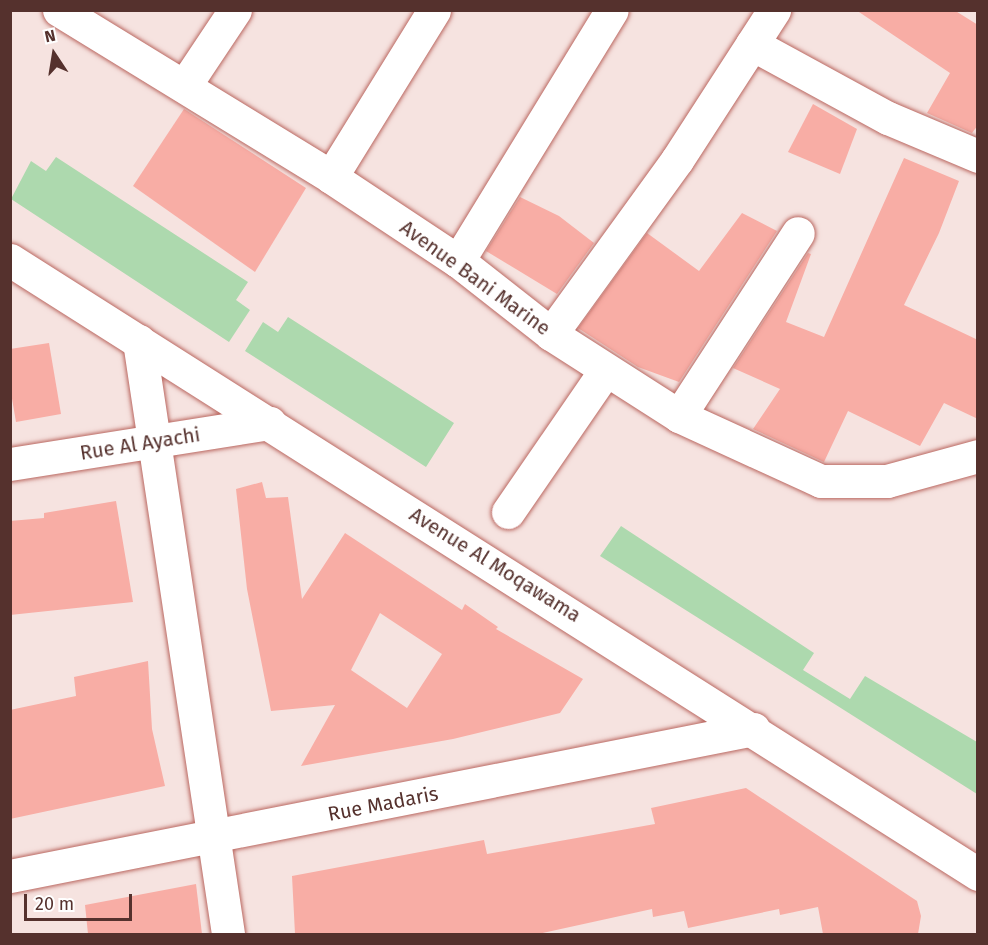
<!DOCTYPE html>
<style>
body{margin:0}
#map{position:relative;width:988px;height:945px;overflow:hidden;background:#f6e3e0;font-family:"Fira Sans",sans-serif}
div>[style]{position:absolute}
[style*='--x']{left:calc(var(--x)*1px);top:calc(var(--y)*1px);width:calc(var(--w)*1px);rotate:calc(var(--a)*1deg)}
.green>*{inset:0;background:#add9ae}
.building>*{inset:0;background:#f8ada5}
.roads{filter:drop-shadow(0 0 2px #ba6861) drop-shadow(0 0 2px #ba6861)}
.minor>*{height:33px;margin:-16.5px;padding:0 16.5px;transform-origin:16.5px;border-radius:16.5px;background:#fff}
span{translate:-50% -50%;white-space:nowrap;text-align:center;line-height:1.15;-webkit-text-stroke:4.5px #fff;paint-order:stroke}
.street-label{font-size:20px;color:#55312d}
.frame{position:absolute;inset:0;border:12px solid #55312d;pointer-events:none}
.north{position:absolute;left:24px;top:24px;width:60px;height:60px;-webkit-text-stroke:4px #fff;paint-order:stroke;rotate:348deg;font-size:16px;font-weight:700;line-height:24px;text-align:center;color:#55312d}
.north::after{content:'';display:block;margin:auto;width:21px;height:27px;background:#55312d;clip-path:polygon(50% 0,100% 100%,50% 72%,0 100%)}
.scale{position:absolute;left:24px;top:894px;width:108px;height:27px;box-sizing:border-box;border:3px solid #55312d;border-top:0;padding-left:8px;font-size:18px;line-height:21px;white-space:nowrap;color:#55312d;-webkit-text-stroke:4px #fff;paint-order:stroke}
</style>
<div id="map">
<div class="green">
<i style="clip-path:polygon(56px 157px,248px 282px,236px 300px,250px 310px,229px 342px,11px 199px,31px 161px,46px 171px)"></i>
<i style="clip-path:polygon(288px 317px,454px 423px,426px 467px,245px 351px,263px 322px,278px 332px)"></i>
<i style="clip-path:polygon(621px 526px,814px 653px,803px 670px,850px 699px,865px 676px,977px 742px,977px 794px,600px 556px)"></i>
</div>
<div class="building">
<i style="clip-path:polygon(856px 10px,954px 10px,978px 25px,978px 125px,972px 133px,927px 113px,950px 73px)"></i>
<i style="clip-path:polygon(813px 104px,857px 129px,840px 174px,788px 152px)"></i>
<i style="clip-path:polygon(184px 109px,306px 188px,255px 272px,133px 186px)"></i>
<i style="clip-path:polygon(904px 158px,959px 181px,939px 233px,904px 305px,978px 340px,978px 419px,944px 403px,920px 446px,848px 411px,824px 462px,753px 429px,780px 389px,733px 368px,808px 253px,811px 254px,786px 322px,824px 337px)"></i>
<i style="clip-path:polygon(520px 197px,559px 216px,594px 243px,557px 294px,486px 251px)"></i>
<i style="clip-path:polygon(742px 213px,777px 231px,679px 382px,638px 367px,578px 328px,647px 233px,699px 271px)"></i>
<i style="clip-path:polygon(49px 343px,61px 414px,16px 422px,10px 387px,10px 349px)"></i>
<i style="clip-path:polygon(evenodd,262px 482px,266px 498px,288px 497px,302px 599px,345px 533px,462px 610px,465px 604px,498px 627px,496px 629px,583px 679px,560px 713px,453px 739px,301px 766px,335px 705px,271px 711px,247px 589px,236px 489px,262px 482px,380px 613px,442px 654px,407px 708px,351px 670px,380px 613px)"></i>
<i style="clip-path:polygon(116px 501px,133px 602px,10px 615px,10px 521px,44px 518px,44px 513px)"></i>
<i style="clip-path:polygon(148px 661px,152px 729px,165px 786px,10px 819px,10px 710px,76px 696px,74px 677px)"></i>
<i style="clip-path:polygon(746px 788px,917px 901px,921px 916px,918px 934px,823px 934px,818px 907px,780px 915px,779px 909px,688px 928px,684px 911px,653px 917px,652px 909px,538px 934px,295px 934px,292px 876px,484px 840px,487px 854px,655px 824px,651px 808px)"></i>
<i style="clip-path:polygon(196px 884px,202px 934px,88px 934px,85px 905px)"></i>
</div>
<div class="roads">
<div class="minor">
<i style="--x:59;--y:10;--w:319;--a:31.5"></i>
<i style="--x:331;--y:177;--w:152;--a:33.5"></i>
<i style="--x:458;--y:261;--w:118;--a:38.1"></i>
<i style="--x:551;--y:334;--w:152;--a:32.6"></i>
<i style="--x:679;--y:416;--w:156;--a:24.6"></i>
<i style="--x:821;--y:481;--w:66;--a:0"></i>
<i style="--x:887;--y:481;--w:94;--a:-15.4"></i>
<i style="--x:752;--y:44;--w:155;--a:28.6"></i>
<i style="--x:888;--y:118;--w:98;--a:22.9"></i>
<i style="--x:185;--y:85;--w:90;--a:-56.3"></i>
<i style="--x:331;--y:177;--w:196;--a:-58.3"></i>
<i style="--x:10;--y:260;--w:1146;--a:32.39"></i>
<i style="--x:458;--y:261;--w:294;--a:-58.5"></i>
<i style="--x:551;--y:334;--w:215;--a:-54.1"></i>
<i style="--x:677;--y:160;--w:179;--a:-57.1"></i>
<i style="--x:139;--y:341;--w:600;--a:81.46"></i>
<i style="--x:679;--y:416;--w:218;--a:-57"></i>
<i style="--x:10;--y:464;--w:263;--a:-9"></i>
<i style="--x:508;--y:512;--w:171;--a:-55.5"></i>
<i style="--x:10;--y:876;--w:758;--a:-11.18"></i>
</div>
</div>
<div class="street-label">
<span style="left:475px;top:278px;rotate:36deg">Avenue Bani Marine</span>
<span style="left:140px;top:444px;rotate:-9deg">Rue Al Ayachi</span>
<span style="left:495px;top:565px;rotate:32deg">Avenue Al Moqawama</span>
<span style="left:383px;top:804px;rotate:-11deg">Rue Madaris</span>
</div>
<div class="frame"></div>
<div class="north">N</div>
<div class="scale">20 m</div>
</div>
